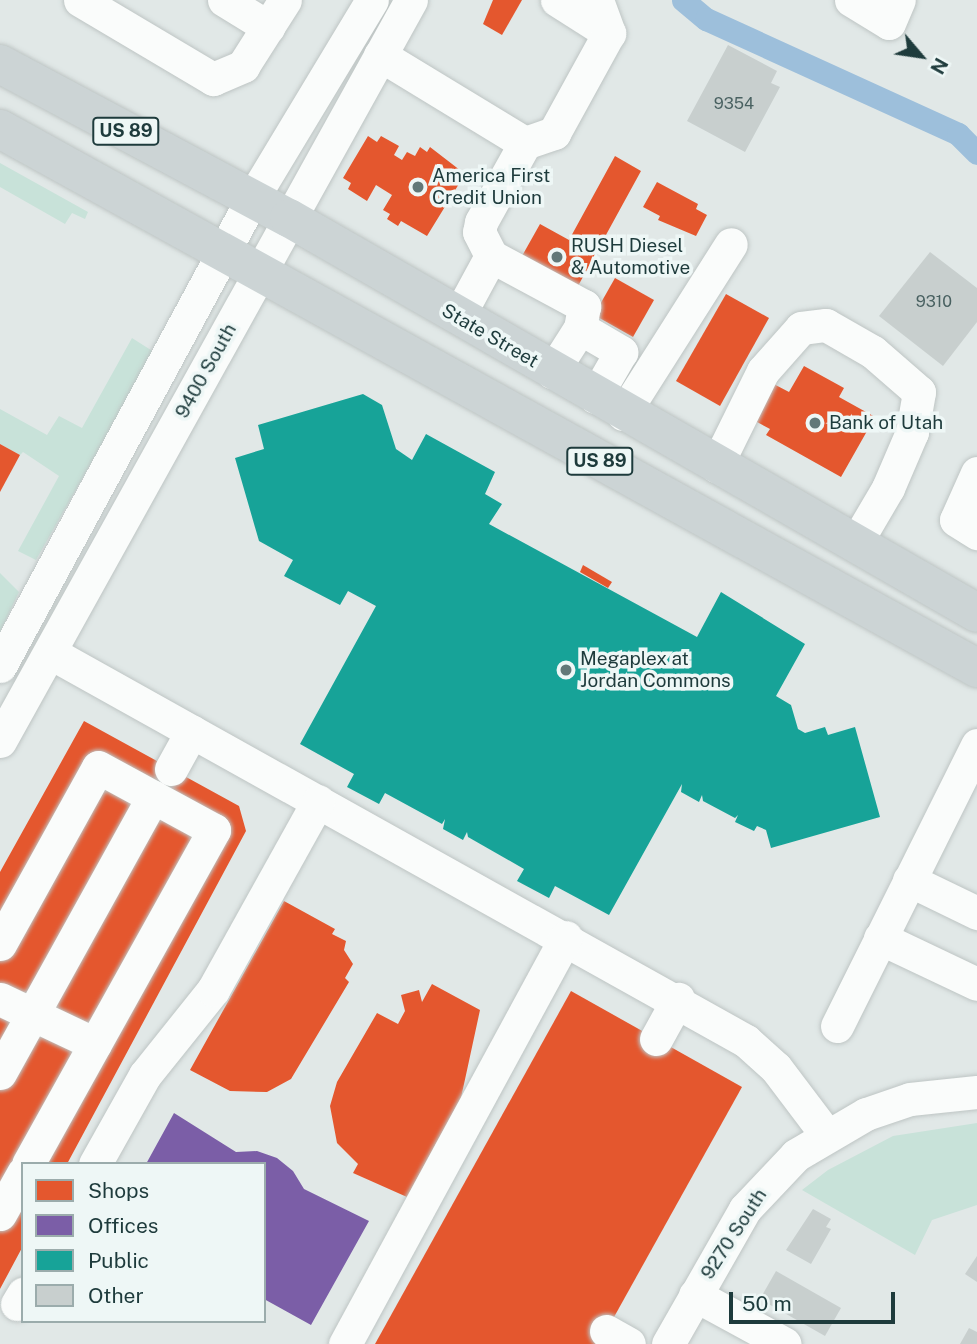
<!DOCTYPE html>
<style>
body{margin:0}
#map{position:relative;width:977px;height:1344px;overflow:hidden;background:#e1e8e7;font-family:"Public Sans",sans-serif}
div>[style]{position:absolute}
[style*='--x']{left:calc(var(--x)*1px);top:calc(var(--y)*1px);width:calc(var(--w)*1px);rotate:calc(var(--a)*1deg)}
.green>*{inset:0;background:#c8e2d9}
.shops>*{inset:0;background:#e4572e}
.offices>*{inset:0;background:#7b5ea7}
.public>*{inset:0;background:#17a398}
.canal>*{height:23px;margin:-11.5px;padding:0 11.5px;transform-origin:11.5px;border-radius:11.5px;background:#9dbfdb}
.building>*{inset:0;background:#c8cfce}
.roads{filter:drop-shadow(0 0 2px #bec5c4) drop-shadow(0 0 2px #bec5c4)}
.minor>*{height:33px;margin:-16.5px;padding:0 16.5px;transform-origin:16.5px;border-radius:16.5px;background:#fafcfb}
.major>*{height:38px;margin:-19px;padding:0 19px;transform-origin:19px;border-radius:19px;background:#ccd4d5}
.dots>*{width:19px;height:19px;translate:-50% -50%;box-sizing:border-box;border:4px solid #eef7f6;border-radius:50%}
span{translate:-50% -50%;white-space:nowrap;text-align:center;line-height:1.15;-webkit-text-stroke:7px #eef7f6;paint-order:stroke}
.number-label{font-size:16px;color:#496161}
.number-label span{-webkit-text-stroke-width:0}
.shield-label span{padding:2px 5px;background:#eef7f6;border:2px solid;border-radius:5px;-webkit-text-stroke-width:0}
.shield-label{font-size:18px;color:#1e3b3c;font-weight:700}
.poi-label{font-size:19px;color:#1e3b3c}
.left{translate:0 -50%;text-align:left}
.street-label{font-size:19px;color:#1e3b3c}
.legend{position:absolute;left:21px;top:1162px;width:245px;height:161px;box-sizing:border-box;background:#eef7f6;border:2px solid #9bacac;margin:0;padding:9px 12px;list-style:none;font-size:21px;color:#1e3b3c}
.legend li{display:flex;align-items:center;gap:14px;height:35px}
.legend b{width:35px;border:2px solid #9bacac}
.north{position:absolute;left:886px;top:21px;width:70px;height:70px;-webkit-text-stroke:5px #eef7f6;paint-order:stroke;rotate:119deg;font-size:19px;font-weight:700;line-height:28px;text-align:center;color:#1e3b3c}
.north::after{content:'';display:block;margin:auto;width:24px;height:32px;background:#1e3b3c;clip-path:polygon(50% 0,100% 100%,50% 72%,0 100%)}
.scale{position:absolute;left:729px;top:1292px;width:166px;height:32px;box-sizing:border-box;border:4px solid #1e3b3c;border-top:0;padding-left:9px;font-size:21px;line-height:24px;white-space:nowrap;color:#1e3b3c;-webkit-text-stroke:5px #eef7f6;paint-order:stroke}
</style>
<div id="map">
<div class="green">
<i style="clip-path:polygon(0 163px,88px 212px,85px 219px,72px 213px,65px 224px,0 187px)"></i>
<i style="clip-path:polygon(132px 338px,154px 352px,36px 560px,18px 551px,59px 476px,23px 452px,20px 455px,0 444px,0 409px,47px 435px,59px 416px,82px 428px)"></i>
<i style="clip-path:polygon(0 573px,19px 592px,0 632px)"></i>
<i style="clip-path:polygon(977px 1123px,977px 1205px,932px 1220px,915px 1255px,802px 1190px,828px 1170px,893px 1136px)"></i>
</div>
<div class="shops">
<i style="clip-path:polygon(493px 0,522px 0,502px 35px,483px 24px)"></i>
<i style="clip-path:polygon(368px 136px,377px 142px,381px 136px,399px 146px,394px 155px,402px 160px,407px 152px,415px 156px,420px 147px,427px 152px,430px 147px,465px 174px,427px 236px,401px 221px,398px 226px,387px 219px,390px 214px,383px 210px,392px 195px,376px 185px,367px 201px,348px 189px,351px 183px,343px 178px)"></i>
<i style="clip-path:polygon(615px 156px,641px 171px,578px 286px,522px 256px,540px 224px,569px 240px)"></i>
<i style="clip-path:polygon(657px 182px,698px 204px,696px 209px,707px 215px,696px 236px,658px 220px,660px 216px,643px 207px)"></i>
<i style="clip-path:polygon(615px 278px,654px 300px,633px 337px,594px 315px)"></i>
<i style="clip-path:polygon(726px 294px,769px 318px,720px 406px,676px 381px)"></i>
<i style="clip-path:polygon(804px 366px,844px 388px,839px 397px,875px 417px,841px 477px,766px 435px,770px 429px,746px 416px,766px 380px,789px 392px)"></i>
<i style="clip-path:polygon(0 444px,20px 455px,0 492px)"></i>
<i style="clip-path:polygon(583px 565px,612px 582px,608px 588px,580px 572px)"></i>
<i style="clip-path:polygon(84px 721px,239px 806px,246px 831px,67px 1164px,23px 1164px,23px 1246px,0 1289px,0 872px)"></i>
<i style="clip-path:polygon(284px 901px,335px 929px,332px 934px,346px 941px,344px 950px,353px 964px,345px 978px,349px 982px,291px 1079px,267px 1092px,230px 1091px,190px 1070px)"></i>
<i style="clip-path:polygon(432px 984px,480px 1010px,461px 1098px,407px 1197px,353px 1173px,358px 1164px,337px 1143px,330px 1106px,337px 1082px,377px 1013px,398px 1024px,405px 1011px,401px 995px,419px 990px,422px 1002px)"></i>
<i style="clip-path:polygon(571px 991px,742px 1087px,599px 1344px,375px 1344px)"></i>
</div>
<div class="offices">
<i style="clip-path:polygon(174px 1113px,236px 1152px,257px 1151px,277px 1158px,293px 1171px,304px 1189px,369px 1221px,311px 1325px,264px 1299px,264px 1164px,146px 1164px)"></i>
</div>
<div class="public">
<i style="clip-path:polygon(363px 394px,382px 405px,396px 449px,412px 460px,426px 434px,495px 472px,485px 494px,502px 504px,489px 524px,697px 637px,721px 592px,805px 644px,776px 696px,791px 705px,798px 729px,805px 733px,825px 727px,828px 735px,855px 727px,880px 817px,771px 848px,766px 830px,757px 826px,754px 831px,735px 822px,738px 815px,735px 818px,703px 801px,702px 795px,699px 802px,681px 792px,682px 784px,609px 915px,555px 886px,549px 898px,517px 881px,524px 869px,468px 837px,467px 832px,463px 840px,443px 829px,445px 819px,442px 824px,385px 793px,379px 804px,347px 787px,354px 774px,300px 744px,376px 606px,348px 591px,340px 605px,284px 576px,293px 560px,259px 541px,235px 458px,264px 449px,258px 425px)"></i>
</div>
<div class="canal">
<i style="--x:683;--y:0;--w:30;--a:40"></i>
<i style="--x:706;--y:19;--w:277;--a:24.5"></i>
<i style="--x:958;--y:134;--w:27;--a:45"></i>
</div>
<div class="building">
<i style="clip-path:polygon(728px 45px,777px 71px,771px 83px,780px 87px,745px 152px,687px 121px)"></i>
<i style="clip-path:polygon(930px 252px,977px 288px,977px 322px,943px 366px,879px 316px)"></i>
<i style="clip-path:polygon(813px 1209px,831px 1219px,826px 1227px,831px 1229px,811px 1264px,786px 1250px)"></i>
<i style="clip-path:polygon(977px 1256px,977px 1282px,965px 1274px)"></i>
<i style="clip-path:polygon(776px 1271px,841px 1308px,825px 1336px,760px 1299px)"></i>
<i style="clip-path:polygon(969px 1328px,977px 1332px,977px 1344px,960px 1344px)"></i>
</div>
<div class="roads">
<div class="minor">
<i style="--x:80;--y:0;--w:155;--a:30.7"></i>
<i style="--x:213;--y:79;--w:33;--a:-23"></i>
<i style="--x:243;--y:66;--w:78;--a:-57.5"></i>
<i style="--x:224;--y:0;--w:52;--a:31.5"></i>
<i style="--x:557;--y:0;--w:62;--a:32.4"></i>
<i style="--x:851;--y:0;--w:44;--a:31.2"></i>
<i style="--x:889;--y:23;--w:25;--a:-67"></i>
<i style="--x:380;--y:55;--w:170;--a:31.3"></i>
<i style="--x:525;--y:143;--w:90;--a:119.1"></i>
<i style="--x:481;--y:222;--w:10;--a:101"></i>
<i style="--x:479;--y:232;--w:27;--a:63"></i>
<i style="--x:491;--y:256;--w:69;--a:118.4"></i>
<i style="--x:525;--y:143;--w:31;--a:-19"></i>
<i style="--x:554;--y:133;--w:114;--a:-61.2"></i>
<i style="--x:609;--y:33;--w:35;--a:-110"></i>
<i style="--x:491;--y:256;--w:106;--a:28.3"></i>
<i style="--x:584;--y:306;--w:22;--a:100"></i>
<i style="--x:552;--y:372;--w:52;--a:-57.5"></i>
<i style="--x:580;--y:328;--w:48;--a:30.3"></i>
<i style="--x:621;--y:352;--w:52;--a:120"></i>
<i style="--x:623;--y:414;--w:201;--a:-57.6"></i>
<i style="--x:716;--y:466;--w:106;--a:-63.7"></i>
<i style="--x:763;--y:371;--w:57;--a:-48.5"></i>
<i style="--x:801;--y:328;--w:25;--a:-7"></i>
<i style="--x:826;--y:325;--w:54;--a:29.9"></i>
<i style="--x:873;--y:352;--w:61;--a:41"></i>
<i style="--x:919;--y:392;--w:41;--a:99.9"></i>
<i style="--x:912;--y:432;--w:61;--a:113.2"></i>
<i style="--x:888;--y:488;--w:65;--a:120.5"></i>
<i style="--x:977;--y:473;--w:51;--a:114.1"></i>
<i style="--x:956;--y:520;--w:25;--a:32"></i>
<i style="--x:51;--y:653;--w:796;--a:29.17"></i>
<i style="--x:746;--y:1041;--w:40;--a:42"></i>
<i style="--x:776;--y:1068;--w:83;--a:52.9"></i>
<i style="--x:0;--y:666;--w:531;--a:-61.65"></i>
<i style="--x:252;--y:199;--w:232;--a:-58.9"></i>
<i style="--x:0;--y:741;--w:847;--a:-60.98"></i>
<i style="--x:171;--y:769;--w:43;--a:-61.1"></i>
<i style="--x:909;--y:880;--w:76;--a:25.9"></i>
<i style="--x:880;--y:938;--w:107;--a:25.4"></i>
<i style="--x:0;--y:944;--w:202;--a:-61"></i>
<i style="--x:98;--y:767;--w:132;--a:28.5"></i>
<i style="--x:214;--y:830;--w:382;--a:119.1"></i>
<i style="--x:0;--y:999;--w:105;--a:25.3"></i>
<i style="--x:837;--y:1026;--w:314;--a:-63.5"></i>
<i style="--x:656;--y:1039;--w:46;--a:-61.2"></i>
<i style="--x:0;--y:1073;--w:316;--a:-61"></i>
<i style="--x:95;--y:1164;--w:102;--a:-60.7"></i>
<i style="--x:145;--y:1075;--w:109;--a:-51.3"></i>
<i style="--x:213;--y:990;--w:216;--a:-60.9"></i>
<i style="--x:0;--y:1214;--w:47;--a:-60.7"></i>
<i style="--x:695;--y:1295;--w:102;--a:28.6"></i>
<i style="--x:17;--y:1304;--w:12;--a:-59"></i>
<i style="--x:606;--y:1331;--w:26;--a:29"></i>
<i style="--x:345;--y:1344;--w:463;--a:-61.5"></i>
<i style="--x:668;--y:1344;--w:155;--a:-60.3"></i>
<i style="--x:745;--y:1209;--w:74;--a:-46.6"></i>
<i style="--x:796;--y:1155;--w:81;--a:-30.4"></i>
<i style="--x:866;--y:1114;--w:46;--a:-18.8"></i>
<i style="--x:910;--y:1099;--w:67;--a:-6"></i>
</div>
<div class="major">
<i style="--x:0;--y:64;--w:327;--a:28.1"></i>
<i style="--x:289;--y:218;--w:793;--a:29.86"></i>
<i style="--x:0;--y:129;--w:1116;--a:28.89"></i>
</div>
</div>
<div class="dots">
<i style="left:418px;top:187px;background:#627878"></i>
<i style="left:557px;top:257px;background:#627878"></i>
<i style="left:815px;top:423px;background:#627878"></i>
<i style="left:566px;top:670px;background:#627878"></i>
</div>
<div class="number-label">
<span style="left:734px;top:104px">9354</span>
<span style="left:934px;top:302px">9310</span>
</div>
<div class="shield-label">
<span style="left:126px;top:131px">US 89</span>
<span style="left:600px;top:461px">US 89</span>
</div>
<div class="poi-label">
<span class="left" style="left:432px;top:187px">America First<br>Credit Union</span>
<span class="left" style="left:571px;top:257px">RUSH Diesel<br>&amp; Automotive</span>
<span class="left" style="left:829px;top:423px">Bank of Utah</span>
<span class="left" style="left:580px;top:670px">Megaplex at<br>Jordan Commons</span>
</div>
<div class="street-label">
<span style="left:490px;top:336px;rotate:30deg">State Street</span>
<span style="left:206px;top:371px;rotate:-61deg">9400 South</span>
<span style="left:734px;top:1234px;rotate:-57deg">9270 South</span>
</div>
<ul class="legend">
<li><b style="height:19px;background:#e4572e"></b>Shops</li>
<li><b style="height:19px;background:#7b5ea7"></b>Offices</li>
<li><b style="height:19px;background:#17a398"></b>Public</li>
<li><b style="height:19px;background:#c8cfce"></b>Other</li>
</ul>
<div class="north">N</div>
<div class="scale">50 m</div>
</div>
